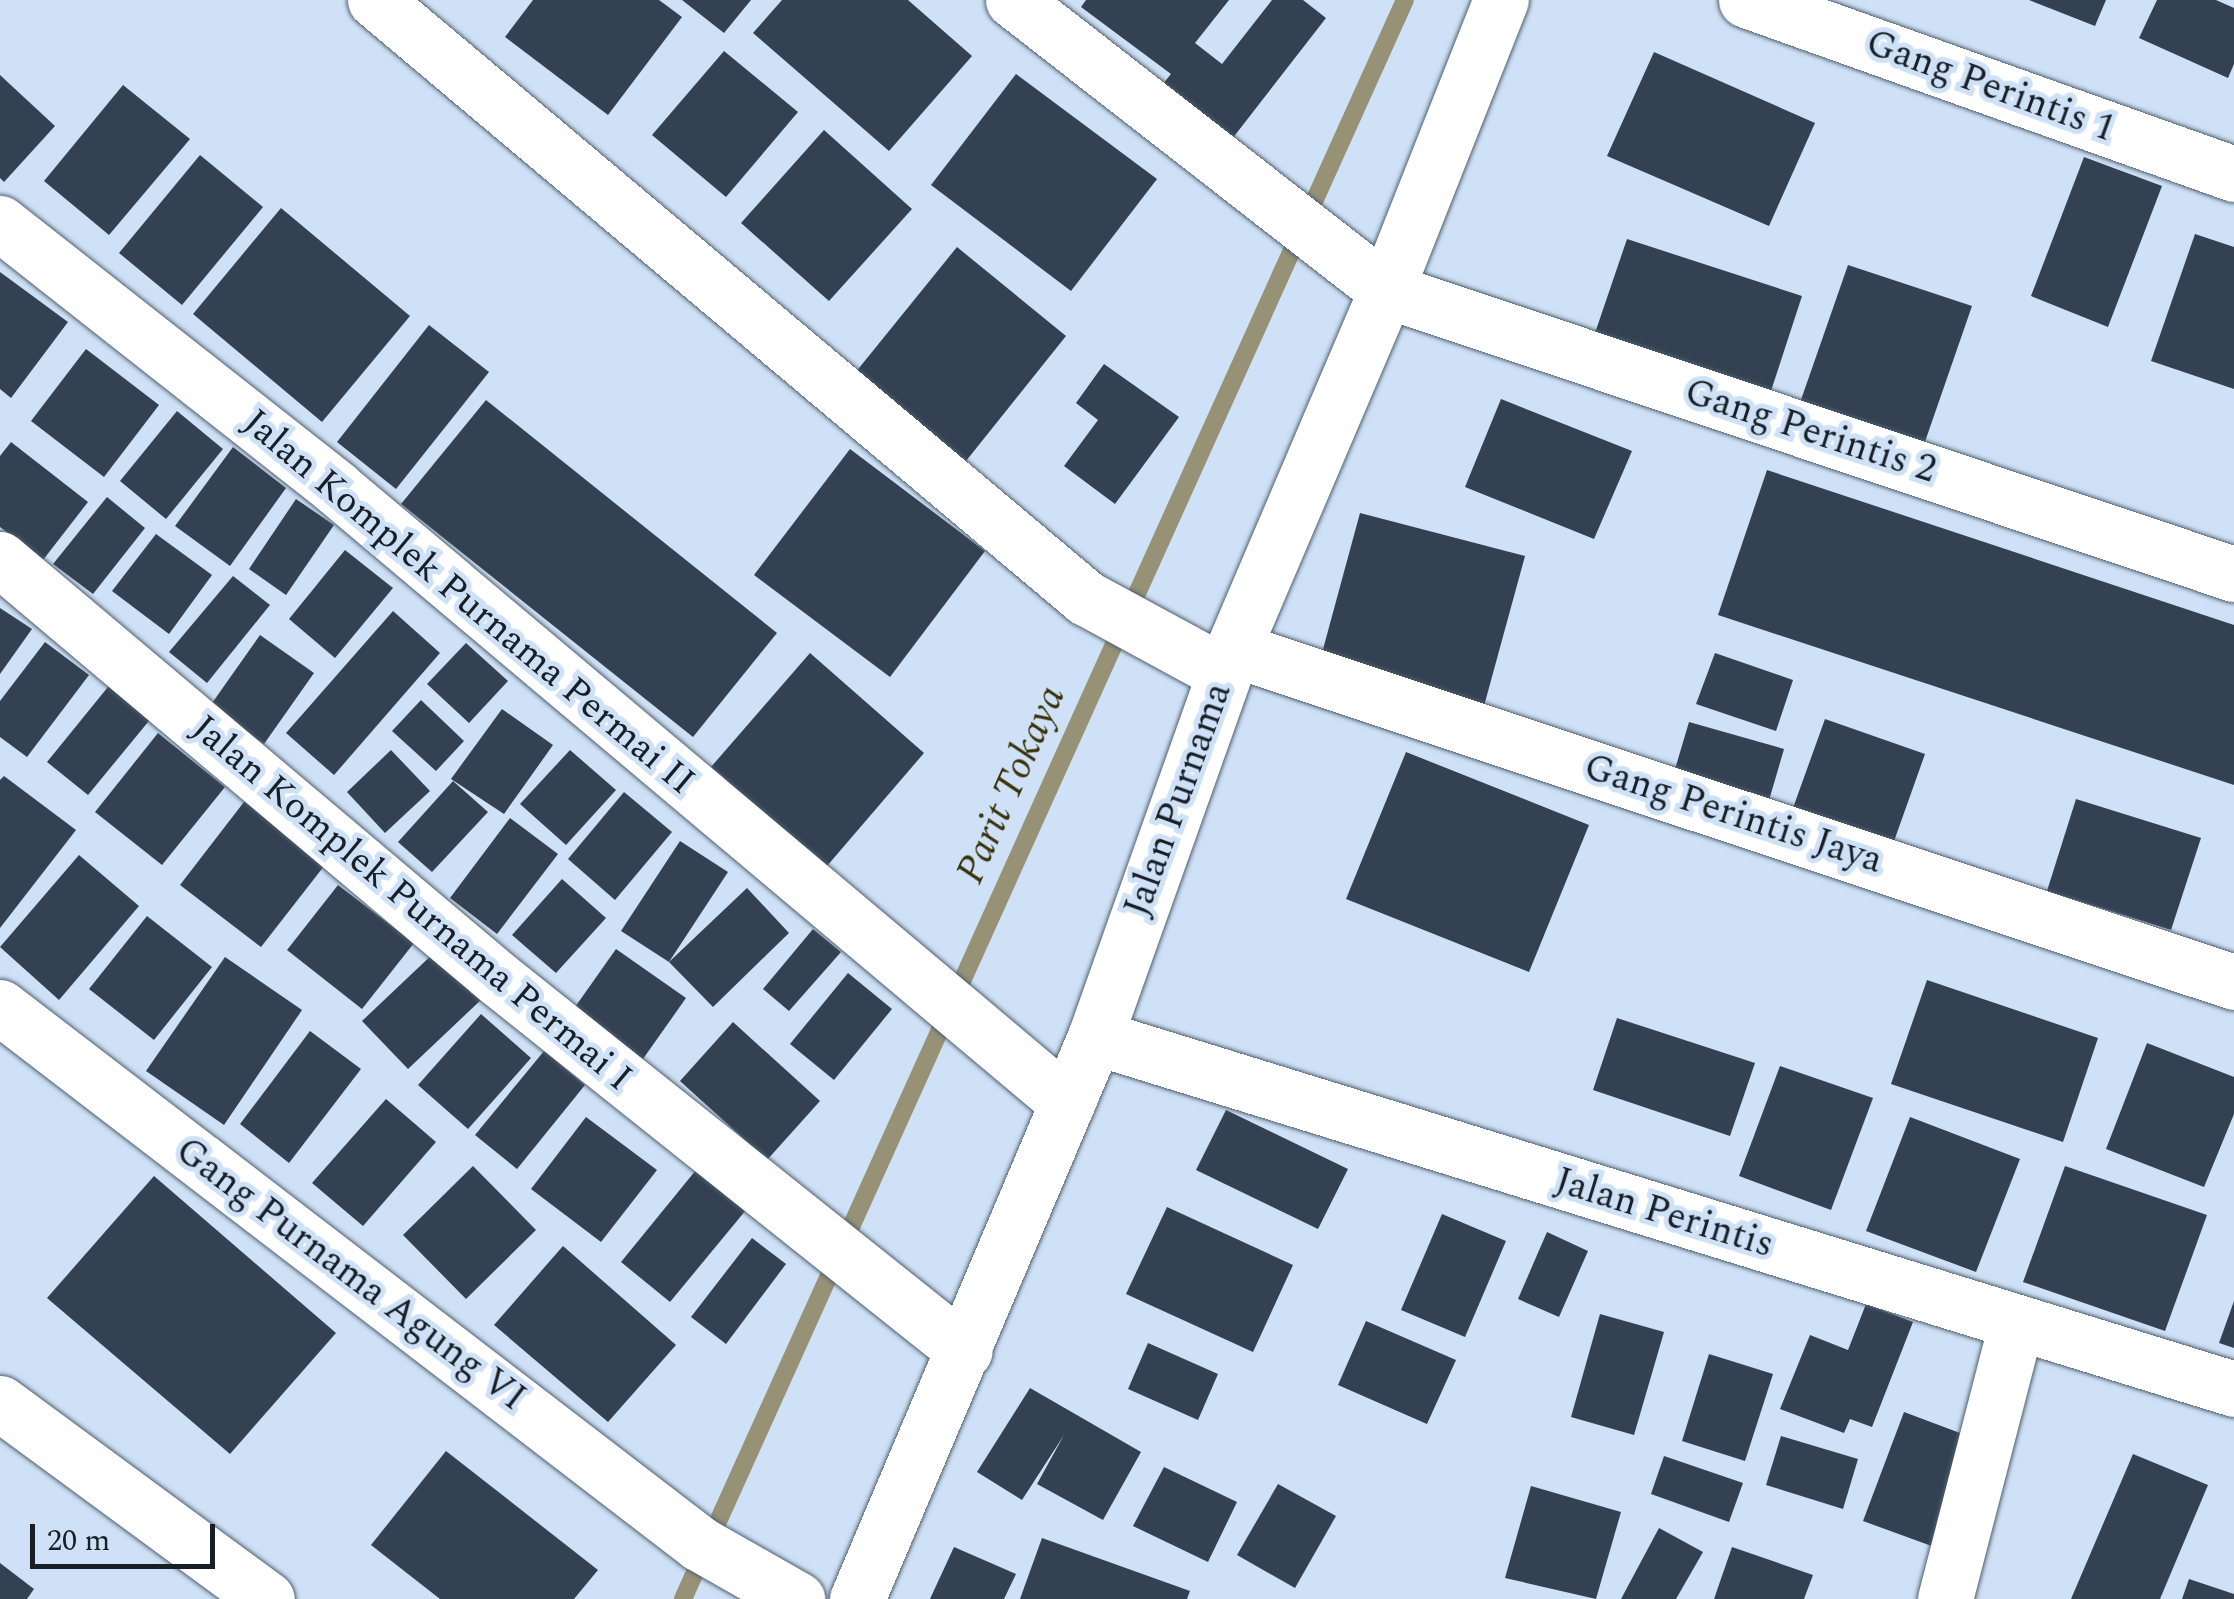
<!DOCTYPE html>
<style>
body{margin:0}
#map{position:relative;width:2234px;height:1599px;overflow:hidden;background:#cfe1f6;font-family:Spectral,serif}
div>[style]{position:absolute}
[style*='--x']{left:calc(var(--x)*1px);top:calc(var(--y)*1px);width:calc(var(--w)*1px);rotate:calc(var(--a)*1deg)}
.stream>*{height:18px;margin:-9px;padding:0 9px;transform-origin:9px;border-radius:9px;background:#979276}
.building>*{inset:0;background:#334152}
.roads{filter:drop-shadow(0 0 2px #4f5f70) drop-shadow(0 0 2px #4f5f70)}
.minor>*{height:55px;margin:-27.5px;padding:0 27.5px;transform-origin:27.5px;border-radius:27.5px;background:#fff}
.tertiary>*{height:55px;margin:-27.5px;padding:0 27.5px;transform-origin:27.5px;border-radius:27.5px;background:#fff}
span{translate:-50% -50%;white-space:nowrap;text-align:center;line-height:1.15;-webkit-text-stroke:10px #cfe1f6;paint-order:stroke}
.street-label{font-size:38px;color:#181f26}
.water-label{font-size:40px;color:#39320b;font-style:italic}
.scale{position:absolute;left:30px;top:1524px;width:185px;height:45px;box-sizing:border-box;border:5px solid #181f26;border-top:0;padding-left:12px;font-size:30px;line-height:35px;white-space:nowrap;color:#181f26;-webkit-text-stroke:8px #cfe1f6;paint-order:stroke}
</style>
<div id="map">
<div class="stream">
<i style="--x:683;--y:1599;--w:1754;--a:-65.7"></i>
</div>
<div class="building">
<i style="clip-path:polygon(533px 0,659px 0,682px 17px,608px 115px,505px 37px)"></i>
<i style="clip-path:polygon(682px 0,751px 0,724px 33px)"></i>
<i style="clip-path:polygon(782px 0,908px 0,972px 56px,889px 151px,753px 33px)"></i>
<i style="clip-path:polygon(1086px 0,1229px 0,1195px 43px,1222px 64px,1272px 0,1303px 0,1326px 18px,1232px 139px,1162px 85px,1171px 74px,1081px 7px)"></i>
<i style="clip-path:polygon(2029px 0,2106px 0,2095px 26px)"></i>
<i style="clip-path:polygon(2157px 0,2216px 0,2234px 8px,2234px 64px,2228px 78px,2139px 38px)"></i>
<i style="clip-path:polygon(724px 51px,798px 112px,726px 197px,652px 135px)"></i>
<i style="clip-path:polygon(1654px 52px,1815px 123px,1769px 226px,1607px 156px)"></i>
<i style="clip-path:polygon(1016px 74px,1157px 179px,1071px 291px,931px 185px)"></i>
<i style="clip-path:polygon(0 75px,55px 126px,4px 182px,0 178px)"></i>
<i style="clip-path:polygon(123px 85px,190px 139px,109px 235px,44px 181px)"></i>
<i style="clip-path:polygon(824px 130px,912px 209px,829px 301px,741px 223px)"></i>
<i style="clip-path:polygon(200px 155px,263px 207px,182px 305px,119px 253px)"></i>
<i style="clip-path:polygon(2084px 157px,2162px 186px,2108px 327px,2031px 296px)"></i>
<i style="clip-path:polygon(281px 208px,410px 316px,322px 422px,193px 314px)"></i>
<i style="clip-path:polygon(2195px 234px,2234px 247px,2234px 389px,2151px 361px)"></i>
<i style="clip-path:polygon(1627px 239px,1802px 296px,1770px 394px,1594px 336px)"></i>
<i style="clip-path:polygon(957px 247px,1066px 336px,966px 461px,855px 373px)"></i>
<i style="clip-path:polygon(1848px 265px,1972px 306px,1919px 459px,1795px 417px)"></i>
<i style="clip-path:polygon(0 272px,68px 322px,11px 398px,0 389px)"></i>
<i style="clip-path:polygon(429px 325px,489px 372px,396px 489px,337px 442px)"></i>
<i style="clip-path:polygon(86px 349px,159px 405px,104px 477px,31px 421px)"></i>
<i style="clip-path:polygon(1104px 364px,1179px 417px,1115px 504px,1064px 466px,1098px 420px,1076px 403px)"></i>
<i style="clip-path:polygon(1501px 399px,1632px 451px,1594px 539px,1465px 487px)"></i>
<i style="clip-path:polygon(486px 400px,777px 633px,693px 737px,401px 504px)"></i>
<i style="clip-path:polygon(177px 411px,223px 449px,166px 519px,120px 481px)"></i>
<i style="clip-path:polygon(11px 442px,88px 502px,43px 560px,0 527px,0 456px)"></i>
<i style="clip-path:polygon(233px 447px,286px 488px,230px 566px,175px 526px)"></i>
<i style="clip-path:polygon(850px 449px,985px 551px,890px 677px,754px 575px)"></i>
<i style="clip-path:polygon(1767px 470px,2234px 625px,2234px 785px,1718px 615px)"></i>
<i style="clip-path:polygon(107px 497px,145px 528px,93px 594px,53px 564px)"></i>
<i style="clip-path:polygon(296px 499px,334px 525px,286px 595px,249px 569px)"></i>
<i style="clip-path:polygon(1360px 513px,1525px 556px,1484px 706px,1319px 664px)"></i>
<i style="clip-path:polygon(156px 534px,212px 575px,169px 634px,112px 591px)"></i>
<i style="clip-path:polygon(345px 550px,393px 588px,335px 658px,289px 619px)"></i>
<i style="clip-path:polygon(233px 576px,270px 605px,207px 683px,169px 652px)"></i>
<i style="clip-path:polygon(0 608px,32px 629px,0 674px)"></i>
<i style="clip-path:polygon(393px 611px,440px 653px,334px 775px,286px 733px)"></i>
<i style="clip-path:polygon(260px 635px,314px 673px,264px 744px,210px 706px)"></i>
<i style="clip-path:polygon(45px 642px,89px 675px,27px 757px,0 737px,0 701px)"></i>
<i style="clip-path:polygon(466px 643px,508px 681px,469px 723px,427px 684px)"></i>
<i style="clip-path:polygon(810px 653px,924px 753px,827px 866px,711px 767px)"></i>
<i style="clip-path:polygon(1715px 653px,1793px 680px,1776px 731px,1696px 704px)"></i>
<i style="clip-path:polygon(112px 682px,153px 716px,88px 795px,47px 762px)"></i>
<i style="clip-path:polygon(421px 700px,464px 741px,436px 771px,392px 731px)"></i>
<i style="clip-path:polygon(502px 709px,553px 745px,504px 814px,451px 779px)"></i>
<i style="clip-path:polygon(1825px 719px,1925px 754px,1893px 844px,1793px 808px)"></i>
<i style="clip-path:polygon(1689px 722px,1784px 749px,1765px 814px,1670px 786px)"></i>
<i style="clip-path:polygon(158px 733px,225px 787px,162px 865px,95px 812px)"></i>
<i style="clip-path:polygon(391px 750px,430px 791px,385px 833px,347px 792px)"></i>
<i style="clip-path:polygon(570px 750px,616px 790px,566px 845px,520px 804px)"></i>
<i style="clip-path:polygon(1406px 752px,1589px 825px,1529px 972px,1346px 899px)"></i>
<i style="clip-path:polygon(4px 776px,76px 830px,0 928px,0 780px)"></i>
<i style="clip-path:polygon(453px 781px,488px 812px,432px 872px,398px 842px)"></i>
<i style="clip-path:polygon(624px 792px,672px 832px,615px 900px,568px 859px)"></i>
<i style="clip-path:polygon(247px 798px,328px 861px,261px 947px,180px 885px)"></i>
<i style="clip-path:polygon(2076px 799px,2201px 838px,2171px 930px,2047px 891px)"></i>
<i style="clip-path:polygon(510px 818px,558px 854px,497px 934px,450px 898px)"></i>
<i style="clip-path:polygon(680px 841px,728px 872px,669px 962px,621px 931px)"></i>
<i style="clip-path:polygon(79px 855px,139px 906px,59px 1000px,0 947px)"></i>
<i style="clip-path:polygon(562px 879px,606px 918px,556px 973px,512px 935px)"></i>
<i style="clip-path:polygon(338px 885px,414px 943px,362px 1009px,287px 950px)"></i>
<i style="clip-path:polygon(747px 888px,789px 933px,713px 1007px,669px 962px)"></i>
<i style="clip-path:polygon(147px 916px,212px 967px,154px 1040px,89px 989px)"></i>
<i style="clip-path:polygon(813px 929px,841px 952px,789px 1011px,763px 989px)"></i>
<i style="clip-path:polygon(616px 949px,686px 998px,638px 1066px,568px 1017px)"></i>
<i style="clip-path:polygon(437px 950px,483px 998px,408px 1069px,362px 1021px)"></i>
<i style="clip-path:polygon(225px 957px,302px 1010px,224px 1125px,146px 1071px)"></i>
<i style="clip-path:polygon(848px 973px,892px 1009px,834px 1080px,790px 1044px)"></i>
<i style="clip-path:polygon(1927px 980px,2098px 1038px,2063px 1142px,1891px 1084px)"></i>
<i style="clip-path:polygon(481px 1014px,531px 1058px,468px 1129px,418px 1085px)"></i>
<i style="clip-path:polygon(1617px 1018px,1755px 1063px,1730px 1136px,1593px 1090px)"></i>
<i style="clip-path:polygon(733px 1022px,820px 1101px,767px 1160px,680px 1081px)"></i>
<i style="clip-path:polygon(310px 1031px,361px 1069px,289px 1163px,240px 1124px)"></i>
<i style="clip-path:polygon(2147px 1043px,2234px 1077px,2234px 1114px,2204px 1187px,2106px 1149px)"></i>
<i style="clip-path:polygon(544px 1051px,585px 1085px,517px 1169px,475px 1135px)"></i>
<i style="clip-path:polygon(1780px 1066px,1873px 1098px,1831px 1210px,1739px 1176px)"></i>
<i style="clip-path:polygon(386px 1099px,436px 1142px,363px 1226px,312px 1183px)"></i>
<i style="clip-path:polygon(1226px 1110px,1348px 1169px,1318px 1229px,1196px 1170px)"></i>
<i style="clip-path:polygon(586px 1117px,657px 1170px,601px 1242px,531px 1189px)"></i>
<i style="clip-path:polygon(1910px 1117px,2020px 1159px,1976px 1272px,1866px 1231px)"></i>
<i style="clip-path:polygon(473px 1166px,536px 1230px,466px 1299px,403px 1235px)"></i>
<i style="clip-path:polygon(2065px 1166px,2207px 1215px,2165px 1331px,2023px 1282px)"></i>
<i style="clip-path:polygon(696px 1170px,746px 1210px,670px 1302px,621px 1262px)"></i>
<i style="clip-path:polygon(154px 1176px,336px 1333px,230px 1454px,47px 1298px)"></i>
<i style="clip-path:polygon(1167px 1207px,1293px 1265px,1253px 1352px,1126px 1294px)"></i>
<i style="clip-path:polygon(1442px 1214px,1506px 1241px,1465px 1337px,1401px 1310px)"></i>
<i style="clip-path:polygon(1547px 1232px,1588px 1251px,1559px 1317px,1518px 1299px)"></i>
<i style="clip-path:polygon(752px 1238px,786px 1264px,726px 1344px,691px 1317px)"></i>
<i style="clip-path:polygon(563px 1246px,676px 1345px,608px 1422px,494px 1325px)"></i>
<i style="clip-path:polygon(2234px 1301px,2234px 1348px,2219px 1343px)"></i>
<i style="clip-path:polygon(1866px 1304px,1913px 1322px,1872px 1427px,1850px 1419px,1844px 1433px,1780px 1409px,1810px 1335px,1848px 1350px)"></i>
<i style="clip-path:polygon(1600px 1314px,1664px 1332px,1634px 1435px,1571px 1417px)"></i>
<i style="clip-path:polygon(1366px 1321px,1456px 1360px,1427px 1424px,1338px 1385px)"></i>
<i style="clip-path:polygon(1148px 1343px,1218px 1374px,1198px 1420px,1128px 1389px)"></i>
<i style="clip-path:polygon(1709px 1354px,1773px 1374px,1745px 1461px,1682px 1441px)"></i>
<i style="clip-path:polygon(1030px 1388px,1141px 1452px,1103px 1520px,1037px 1484px,1064px 1435px,1022px 1500px,977px 1472px)"></i>
<i style="clip-path:polygon(1904px 1412px,1976px 1439px,1937px 1548px,1863px 1521px)"></i>
<i style="clip-path:polygon(1781px 1436px,1858px 1459px,1843px 1509px,1766px 1485px)"></i>
<i style="clip-path:polygon(446px 1451px,598px 1570px,574px 1599px,440px 1599px,371px 1545px)"></i>
<i style="clip-path:polygon(2133px 1454px,2208px 1485px,2160px 1599px,2071px 1599px)"></i>
<i style="clip-path:polygon(1664px 1456px,1743px 1483px,1729px 1522px,1651px 1494px)"></i>
<i style="clip-path:polygon(1164px 1467px,1237px 1502px,1208px 1562px,1133px 1526px)"></i>
<i style="clip-path:polygon(1278px 1484px,1336px 1516px,1295px 1588px,1237px 1555px)"></i>
<i style="clip-path:polygon(1531px 1486px,1621px 1512px,1596px 1599px,1505px 1578px)"></i>
<i style="clip-path:polygon(1659px 1528px,1703px 1552px,1676px 1599px,1621px 1599px)"></i>
<i style="clip-path:polygon(1042px 1538px,1190px 1591px,1187px 1599px,1020px 1599px)"></i>
<i style="clip-path:polygon(954px 1547px,1016px 1574px,1004px 1599px,930px 1599px)"></i>
<i style="clip-path:polygon(1732px 1547px,1813px 1575px,1804px 1599px,1714px 1599px)"></i>
<i style="clip-path:polygon(0 1563px,34px 1589px,27px 1599px,0 1599px)"></i>
<i style="clip-path:polygon(2189px 1579px,2234px 1594px,2234px 1599px,2182px 1599px)"></i>
</div>
<div class="roads">
<div class="minor">
<i style="--x:375;--y:0;--w:929;--a:40.07"></i>
<i style="--x:1086;--y:598;--w:157;--a:28.5"></i>
<i style="--x:1013;--y:0;--w:472;--a:37.9"></i>
<i style="--x:1386;--y:290;--w:894;--a:18.52"></i>
<i style="--x:1746;--y:0;--w:518;--a:19.62"></i>
<i style="--x:0;--y:223;--w:427;--a:38.2"></i>
<i style="--x:335;--y:487;--w:957;--a:40.08"></i>
<i style="--x:0;--y:559;--w:650;--a:40.13"></i>
<i style="--x:497;--y:978;--w:598;--a:38.56"></i>
<i style="--x:1233;--y:649;--w:1055;--a:18.4"></i>
<i style="--x:0;--y:1007;--w:882;--a:37.49"></i>
<i style="--x:700;--y:1544;--w:112;--a:29.6"></i>
<i style="--x:1095;--y:1037;--w:1192;--a:17.17"></i>
<i style="--x:0;--y:1403;--w:331;--a:36.3"></i>
<i style="--x:1945;--y:1599;--w:284;--a:-75.5"></i>
</div>
<div class="tertiary">
<i style="--x:857;--y:1599;--w:610;--a:-67.05"></i>
<i style="--x:1095;--y:1037;--w:412;--a:-70.4"></i>
<i style="--x:1233;--y:649;--w:390;--a:-66.9"></i>
<i style="--x:1386;--y:290;--w:312;--a:-68.4"></i>
</div>
</div>
<div class="street-label">
<span style="left:1990px;top:87px;rotate:20deg">Gang Perintis 1</span>
<span style="left:1810px;top:432px;rotate:18deg">Gang Perintis 2</span>
<span style="left:468px;top:603px;rotate:40deg">Jalan Komplek Purnama Permai II</span>
<span style="left:1179px;top:800px;rotate:-70deg">Jalan Purnama</span>
<span style="left:1733px;top:815px;rotate:18deg">Gang Perintis Jaya</span>
<span style="left:411px;top:904px;rotate:40deg">Jalan Komplek Purnama Permai I</span>
<span style="left:1664px;top:1214px;rotate:17deg">Jalan Perintis</span>
<span style="left:350px;top:1275px;rotate:37deg">Gang Purnama Agung VI</span>
</div>
<div class="water-label">
<span style="left:1012px;top:785px;rotate:-66deg">Parit Tokaya</span>
</div>
<div class="scale">20 m</div>
</div>
